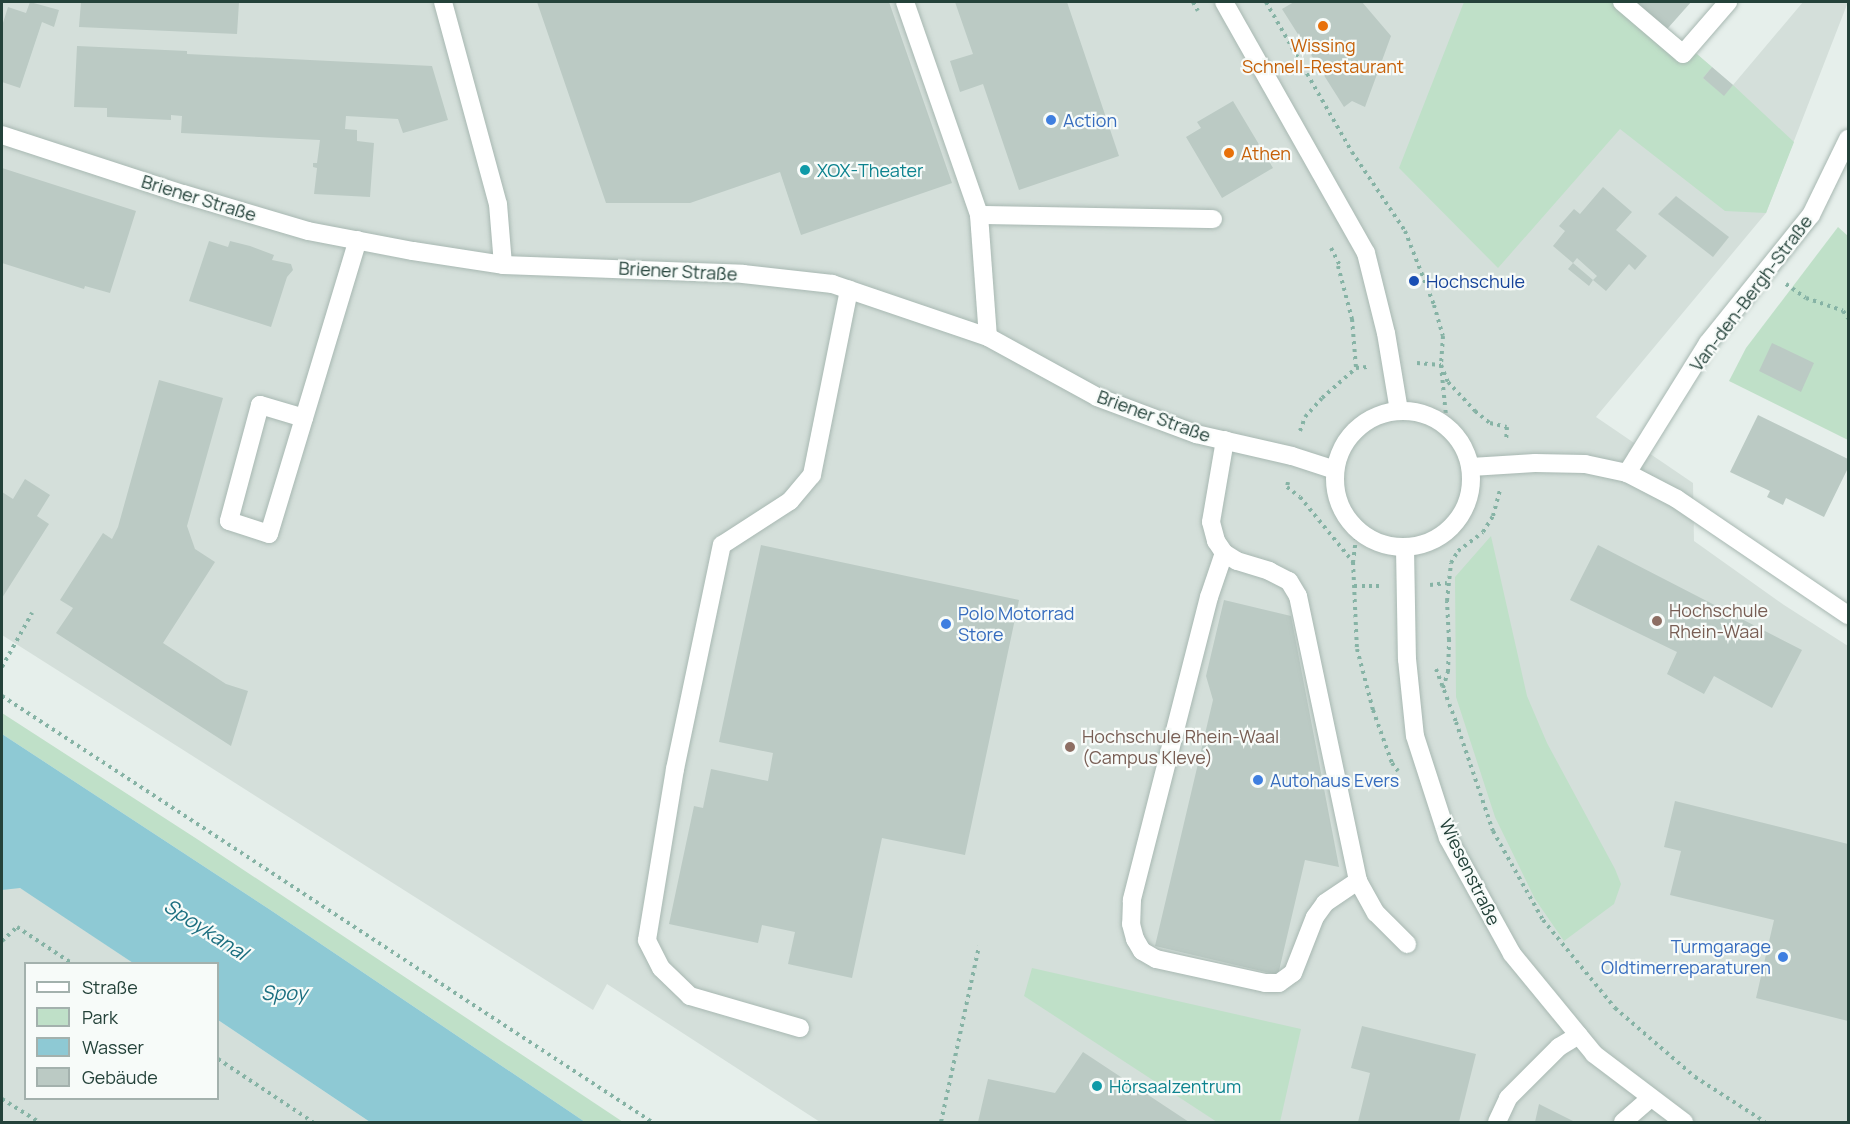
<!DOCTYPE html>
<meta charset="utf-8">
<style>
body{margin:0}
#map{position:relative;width:1850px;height:1124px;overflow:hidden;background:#e6efeb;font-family:Manrope,sans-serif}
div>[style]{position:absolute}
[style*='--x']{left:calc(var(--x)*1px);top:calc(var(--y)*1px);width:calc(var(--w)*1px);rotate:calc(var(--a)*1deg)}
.built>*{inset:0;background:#d4dfda}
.green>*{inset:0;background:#bfe0c8}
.water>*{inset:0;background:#8ec9d4}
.building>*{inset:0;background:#bbcac4}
.path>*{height:4px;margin-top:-2px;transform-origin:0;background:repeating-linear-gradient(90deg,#86b3a5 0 3px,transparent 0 7.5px)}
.roads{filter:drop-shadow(0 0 2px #a8b8b2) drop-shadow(0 0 2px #a8b8b2)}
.lane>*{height:18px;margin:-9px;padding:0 9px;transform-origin:9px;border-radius:9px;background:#fff}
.street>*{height:18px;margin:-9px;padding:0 9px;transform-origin:9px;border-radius:9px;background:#fff}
.secondary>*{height:18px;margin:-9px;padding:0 9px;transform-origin:9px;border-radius:9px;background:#fff}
.secondary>.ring{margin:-9px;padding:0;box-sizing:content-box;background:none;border:18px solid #fff;border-radius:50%}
.dots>*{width:16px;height:16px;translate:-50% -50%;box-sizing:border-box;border:3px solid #f7fbf9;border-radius:50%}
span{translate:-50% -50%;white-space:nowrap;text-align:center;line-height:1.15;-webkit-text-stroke:4.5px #f7fbf9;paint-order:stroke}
.food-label{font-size:18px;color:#c56008}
.left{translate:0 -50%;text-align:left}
.shop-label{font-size:18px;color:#366cbe}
.right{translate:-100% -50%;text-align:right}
.culture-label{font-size:18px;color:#0d838f}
.street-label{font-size:18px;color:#24423a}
.transit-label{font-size:18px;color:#164399}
.education-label{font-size:18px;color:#785e54}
.water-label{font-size:20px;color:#1c6f80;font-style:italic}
.frame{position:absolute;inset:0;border:3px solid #24423a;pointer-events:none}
.legend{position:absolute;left:24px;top:962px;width:195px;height:138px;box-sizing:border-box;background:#f7fbf9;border:2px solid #a3b1ad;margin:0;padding:8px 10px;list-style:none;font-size:18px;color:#24423a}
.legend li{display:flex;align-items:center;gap:12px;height:30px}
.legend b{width:30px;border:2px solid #a3b1ad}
</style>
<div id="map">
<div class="built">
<i style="clip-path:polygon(2px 2px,1691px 2px,1667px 29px,1733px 85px,1803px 2px,1848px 2px,1766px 213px,1596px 417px,1693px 483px,1694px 541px,1784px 605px,1848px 646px,1848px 1122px,820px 1122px,607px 984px,593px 1010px,2px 635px)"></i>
<i style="clip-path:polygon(11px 887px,20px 888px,32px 895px,133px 963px,26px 964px,26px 1098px,218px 1098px,218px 1020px,370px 1122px,2px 1122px,2px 890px)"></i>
</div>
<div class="green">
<i style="clip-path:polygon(1464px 2px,1637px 2px,1712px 67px,1703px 78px,1724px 95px,1733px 85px,1794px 142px,1766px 213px,1725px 211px,1620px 129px,1498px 268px,1399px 168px)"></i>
<i style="clip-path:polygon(1838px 227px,1848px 236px,1848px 440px,1729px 381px,1746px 348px)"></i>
<i style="clip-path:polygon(1491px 536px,1527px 696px,1547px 743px,1615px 869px,1621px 884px,1614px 904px,1564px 941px,1535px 899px,1495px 817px,1456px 697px,1455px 577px)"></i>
<i style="clip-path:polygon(2px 713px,197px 839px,623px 1122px,585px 1122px,269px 909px,2px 734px)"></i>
<i style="clip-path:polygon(1032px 968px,1301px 1029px,1280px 1122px,1217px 1122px,1024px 996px)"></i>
</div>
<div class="water">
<i style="clip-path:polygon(2px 734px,269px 909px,585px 1122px,370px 1122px,218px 1020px,218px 964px,133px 963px,20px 888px,2px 890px)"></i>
</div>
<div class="building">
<i style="clip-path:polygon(30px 2px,59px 10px,54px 27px,42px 22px,20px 88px,2px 82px,2px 26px,8px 7px,26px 13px)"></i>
<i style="clip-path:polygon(81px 2px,239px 2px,237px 34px,79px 27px)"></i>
<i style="clip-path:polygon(537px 2px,889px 2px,952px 183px,801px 235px,780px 172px,690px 203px,606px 203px)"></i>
<i style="clip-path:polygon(955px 2px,1067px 2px,1119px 156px,1019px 190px,983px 84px,960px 92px,950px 61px,973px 54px)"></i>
<i style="clip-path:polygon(1294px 2px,1362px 2px,1391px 36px,1365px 107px,1352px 101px,1344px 107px,1282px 9px)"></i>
<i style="clip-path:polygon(1635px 2px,1691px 2px,1667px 29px)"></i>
<i style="clip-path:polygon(77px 46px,187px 51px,187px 54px,432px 66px,448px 120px,403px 133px,398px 119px,346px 116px,345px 129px,357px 130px,357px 141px,374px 143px,370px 197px,314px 194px,317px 168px,313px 167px,313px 163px,317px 163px,320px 140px,181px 133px,182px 116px,171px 115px,171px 120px,107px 117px,107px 108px,74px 107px)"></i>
<i style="clip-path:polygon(1712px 67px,1733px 85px,1724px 96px,1703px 78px)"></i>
<i style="clip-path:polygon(1233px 101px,1273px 168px,1222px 198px,1186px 137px,1201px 128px,1197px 122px)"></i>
<i style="clip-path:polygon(2px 168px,136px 211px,110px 293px,85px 286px,84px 289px,2px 263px)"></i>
<i style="clip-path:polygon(1603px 187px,1632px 212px,1616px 230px,1647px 256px,1635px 270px,1629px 264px,1606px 291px,1593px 280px,1589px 286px,1568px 269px,1573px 263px,1593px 280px,1597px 276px,1577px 258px,1573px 263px,1553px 246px,1565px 231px,1559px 226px,1574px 209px,1580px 214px)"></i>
<i style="clip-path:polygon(1676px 196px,1729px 237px,1713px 257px,1658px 214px)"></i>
<i style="clip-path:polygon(209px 241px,228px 247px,230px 241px,250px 246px,274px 255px,272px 260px,291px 264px,293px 270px,287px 277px,271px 327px,189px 301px)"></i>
<i style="clip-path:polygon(1772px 343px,1814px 363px,1801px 392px,1759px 371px)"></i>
<i style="clip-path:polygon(159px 380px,223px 398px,187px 526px,195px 549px,215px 562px,163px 643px,226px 684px,248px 691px,231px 746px,56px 633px,73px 608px,60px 600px,103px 533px,112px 539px,118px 527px)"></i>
<i style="clip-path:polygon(1758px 415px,1848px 459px,1848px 468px,1824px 517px,1786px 498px,1783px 505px,1767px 497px,1770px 491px,1730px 472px)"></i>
<i style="clip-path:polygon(25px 479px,50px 495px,37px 516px,49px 524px,2px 598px,2px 492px,13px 499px)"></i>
<i style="clip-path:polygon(761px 545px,1019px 600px,965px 855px,882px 838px,852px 978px,788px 964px,795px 932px,762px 925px,758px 943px,669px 924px,694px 806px,703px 808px,711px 769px,768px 781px,773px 753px,719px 742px)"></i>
<i style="clip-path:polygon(1598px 545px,1802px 650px,1772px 708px,1714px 676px,1704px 694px,1667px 674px,1677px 652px,1570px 600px)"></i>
<i style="clip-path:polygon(1224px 600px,1291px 616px,1339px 867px,1305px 860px,1278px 975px,1155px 946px,1213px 700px,1206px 676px)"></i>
<i style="clip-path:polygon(1675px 801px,1848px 844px,1848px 1021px,1756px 998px,1774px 920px,1670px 895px,1681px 851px,1664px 847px)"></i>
<i style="clip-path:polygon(1362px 1026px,1476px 1054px,1459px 1122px,1358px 1122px,1370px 1073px,1351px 1068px)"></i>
<i style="clip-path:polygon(1083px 1052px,1189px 1122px,978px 1122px,988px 1079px,1055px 1093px)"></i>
<i style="clip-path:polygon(1539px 1104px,1575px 1122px,1535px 1122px)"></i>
</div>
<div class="path">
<i style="--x:1193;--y:2;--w:10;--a:61"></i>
<i style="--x:1266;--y:2;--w:173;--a:60.2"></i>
<i style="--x:1352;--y:152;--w:95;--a:56.1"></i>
<i style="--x:1405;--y:231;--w:79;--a:68.6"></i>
<i style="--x:1434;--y:305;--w:32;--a:74"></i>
<i style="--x:1443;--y:336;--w:29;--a:94"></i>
<i style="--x:1441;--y:365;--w:61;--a:84.4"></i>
<i style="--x:1331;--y:248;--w:22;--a:63"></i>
<i style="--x:1338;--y:266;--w:55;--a:75.2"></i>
<i style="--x:1352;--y:319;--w:49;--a:85.3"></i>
<i style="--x:1786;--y:284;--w:24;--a:35"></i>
<i style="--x:1806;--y:298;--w:39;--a:19"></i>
<i style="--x:1843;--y:311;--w:9;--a:54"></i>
<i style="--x:1417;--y:363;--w:24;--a:5"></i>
<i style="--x:1441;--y:365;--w:18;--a:68"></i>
<i style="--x:1448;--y:382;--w:40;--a:47"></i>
<i style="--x:1475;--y:411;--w:19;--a:39"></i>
<i style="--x:1490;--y:423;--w:17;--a:13"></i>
<i style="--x:1507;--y:427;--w:14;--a:94"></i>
<i style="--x:1300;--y:431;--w:15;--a:-70"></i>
<i style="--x:1305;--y:417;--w:25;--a:-48"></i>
<i style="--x:1322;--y:398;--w:45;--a:-41.4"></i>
<i style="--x:1356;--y:368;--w:11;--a:-5"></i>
<i style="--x:1288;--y:482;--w:5;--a:101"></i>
<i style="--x:1287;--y:487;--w:16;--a:38"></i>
<i style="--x:1300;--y:497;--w:84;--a:50.8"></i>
<i style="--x:1357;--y:530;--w:32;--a:97"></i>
<i style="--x:1353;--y:562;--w:87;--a:87.4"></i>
<i style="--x:1357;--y:649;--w:63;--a:75.3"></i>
<i style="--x:1373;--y:710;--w:56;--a:70.3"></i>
<i style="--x:1392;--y:763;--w:10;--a:53"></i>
<i style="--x:1430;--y:585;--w:17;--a:-7"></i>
<i style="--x:1354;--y:586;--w:26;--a:0"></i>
<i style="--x:2;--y:667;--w:62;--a:-60.9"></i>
<i style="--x:1436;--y:669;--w:57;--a:69.3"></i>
<i style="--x:1456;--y:722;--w:115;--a:71.3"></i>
<i style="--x:1493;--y:831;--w:102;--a:60.7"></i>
<i style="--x:1543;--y:920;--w:114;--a:50.7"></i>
<i style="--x:1615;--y:1008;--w:106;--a:40.8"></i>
<i style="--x:1695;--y:1077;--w:83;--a:32.7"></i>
<i style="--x:1443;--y:688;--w:17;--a:-73"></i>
<i style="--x:1448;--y:672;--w:32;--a:-88"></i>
<i style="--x:1449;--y:640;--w:39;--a:-93"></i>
<i style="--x:1447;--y:601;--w:38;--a:-84"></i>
<i style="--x:1451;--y:563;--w:14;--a:-60"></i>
<i style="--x:1458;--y:551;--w:31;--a:-37"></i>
<i style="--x:1483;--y:532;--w:19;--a:-58"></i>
<i style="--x:1493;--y:516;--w:27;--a:-75"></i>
<i style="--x:2;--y:696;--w:777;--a:33.24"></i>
<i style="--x:2;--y:941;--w:21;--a:-43"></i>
<i style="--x:17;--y:927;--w:67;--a:33.5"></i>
<i style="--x:218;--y:1059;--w:114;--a:33.6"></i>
<i style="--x:2;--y:1099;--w:44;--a:31.9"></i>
<i style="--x:941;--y:1122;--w:180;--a:-77.8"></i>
</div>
<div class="roads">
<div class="lane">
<i style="--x:443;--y:2;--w:209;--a:74.8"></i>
<i style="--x:498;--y:204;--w:61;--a:85.3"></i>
<i style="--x:905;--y:2;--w:225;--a:70.8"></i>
<i style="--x:979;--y:215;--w:122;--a:85.8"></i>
<i style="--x:1622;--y:2;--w:80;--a:40.4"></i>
<i style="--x:1683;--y:54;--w:69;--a:-49.1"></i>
<i style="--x:979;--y:215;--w:234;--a:1"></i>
<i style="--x:304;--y:418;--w:46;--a:-163.5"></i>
<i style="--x:260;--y:405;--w:120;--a:105"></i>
<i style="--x:229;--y:521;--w:42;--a:18"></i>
<i style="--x:269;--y:534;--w:307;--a:-73.2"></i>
<i style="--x:1225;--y:440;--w:83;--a:99.7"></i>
<i style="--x:1211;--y:522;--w:20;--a:75"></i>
<i style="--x:1216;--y:541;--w:14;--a:56"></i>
<i style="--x:1224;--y:553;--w:15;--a:32"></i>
<i style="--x:1237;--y:561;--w:34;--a:17"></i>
<i style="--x:1269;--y:571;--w:22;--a:27"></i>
<i style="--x:1289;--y:581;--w:17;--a:59"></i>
<i style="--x:1298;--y:596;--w:291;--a:78.1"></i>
<i style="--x:1358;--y:881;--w:37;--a:61"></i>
<i style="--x:1376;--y:913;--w:44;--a:45"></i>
<i style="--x:1224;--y:553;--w:46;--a:108.8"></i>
<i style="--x:1209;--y:597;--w:313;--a:104.3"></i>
<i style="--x:1132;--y:900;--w:24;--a:92"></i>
<i style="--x:1131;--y:924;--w:16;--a:75"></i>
<i style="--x:1135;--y:939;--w:14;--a:60"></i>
<i style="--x:1142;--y:951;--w:16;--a:30"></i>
<i style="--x:1156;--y:959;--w:112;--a:12.4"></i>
<i style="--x:1265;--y:983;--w:14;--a:0"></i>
<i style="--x:1279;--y:983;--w:17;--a:-36"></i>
<i style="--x:1293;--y:973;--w:60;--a:-68.6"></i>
<i style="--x:1315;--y:917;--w:17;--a:-54"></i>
<i style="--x:1325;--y:903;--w:40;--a:-34"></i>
<i style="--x:800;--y:1028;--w:115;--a:-163.8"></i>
<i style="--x:690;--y:996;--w:40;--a:-136"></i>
<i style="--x:661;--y:968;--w:31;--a:-117"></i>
<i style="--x:647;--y:940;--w:173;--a:-80.7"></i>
<i style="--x:675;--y:769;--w:229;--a:-78.2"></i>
<i style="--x:722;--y:545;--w:81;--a:-32.9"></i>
<i style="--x:790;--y:501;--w:34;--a:-50"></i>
<i style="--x:812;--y:475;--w:189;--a:-78.7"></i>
<i style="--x:1497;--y:1122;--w:26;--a:-65"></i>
<i style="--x:1508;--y:1098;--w:72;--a:-45"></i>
<i style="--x:1559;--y:1047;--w:23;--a:-31"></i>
<i style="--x:1623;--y:1122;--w:37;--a:-41"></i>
</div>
<div class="street">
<i style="--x:1471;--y:467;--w:64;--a:-3.6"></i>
<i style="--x:1535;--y:463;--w:50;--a:1.1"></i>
<i style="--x:1585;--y:464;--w:43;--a:12.1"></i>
<i style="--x:1627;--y:473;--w:56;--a:27.5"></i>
<i style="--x:1677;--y:499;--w:207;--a:34.2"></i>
<i style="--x:1627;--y:473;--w:153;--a:-58.1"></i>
<i style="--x:1708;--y:343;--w:164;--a:-51.2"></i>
<i style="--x:1811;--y:215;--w:85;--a:-64"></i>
</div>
<div class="secondary">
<i style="--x:1224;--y:2;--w:288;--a:60.5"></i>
<i style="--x:1366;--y:253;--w:82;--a:76"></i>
<i style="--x:1386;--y:333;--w:79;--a:80.5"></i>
<i style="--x:2;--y:135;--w:190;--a:18.1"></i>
<i style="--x:183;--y:194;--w:130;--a:16.5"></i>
<i style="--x:308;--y:231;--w:107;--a:10.8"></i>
<i style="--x:413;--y:251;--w:91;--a:8.8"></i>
<i style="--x:503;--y:265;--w:240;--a:2.1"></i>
<i style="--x:743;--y:274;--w:90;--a:6.4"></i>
<i style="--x:832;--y:284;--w:165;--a:18.8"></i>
<i style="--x:988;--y:337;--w:124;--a:28.8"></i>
<i style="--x:1097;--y:397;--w:106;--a:20.5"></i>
<i style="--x:1196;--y:434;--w:98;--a:12.9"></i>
<i style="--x:1292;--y:456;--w:45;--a:18"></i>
<i class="ring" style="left:1335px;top:411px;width:118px;height:118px"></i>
<i style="--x:1405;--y:548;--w:111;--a:89"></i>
<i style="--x:1407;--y:659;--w:77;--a:84.1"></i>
<i style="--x:1415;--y:736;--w:107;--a:72.1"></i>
<i style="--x:1448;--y:838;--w:132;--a:61.1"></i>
<i style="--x:1512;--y:954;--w:129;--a:50.6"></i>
<i style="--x:1594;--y:1054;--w:113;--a:37.1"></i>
</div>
</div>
<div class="dots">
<i style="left:1323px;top:26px;background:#e8710a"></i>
<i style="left:1051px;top:120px;background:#3f7fe0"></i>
<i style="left:1229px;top:153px;background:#e8710a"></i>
<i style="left:805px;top:170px;background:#0f9aa8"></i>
<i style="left:1414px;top:281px;background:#1a4fb4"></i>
<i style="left:1657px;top:621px;background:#8d6e63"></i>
<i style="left:946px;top:624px;background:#3f7fe0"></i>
<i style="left:1070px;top:747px;background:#8d6e63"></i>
<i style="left:1258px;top:780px;background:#3f7fe0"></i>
<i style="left:1783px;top:957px;background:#3f7fe0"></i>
<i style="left:1097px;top:1086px;background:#0f9aa8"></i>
</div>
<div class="food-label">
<span style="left:1323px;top:56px">Wissing<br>Schnell-Restaurant</span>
<span class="left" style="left:1241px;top:153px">Athen</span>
</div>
<div class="shop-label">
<span class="left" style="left:1063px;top:120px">Action</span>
<span class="left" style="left:958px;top:624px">Polo Motorrad<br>Store</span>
<span class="left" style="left:1270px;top:780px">Autohaus Evers</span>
<span class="right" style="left:1771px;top:957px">Turmgarage<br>Oldtimerreparaturen</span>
</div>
<div class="culture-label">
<span class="left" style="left:817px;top:170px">XOX-Theater</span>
<span class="left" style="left:1109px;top:1086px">Hörsaalzentrum</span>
</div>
<div class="street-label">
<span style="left:199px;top:198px;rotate:17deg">Briener Straße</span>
<span style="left:678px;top:271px;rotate:3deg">Briener Straße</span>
<span style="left:1751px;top:293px;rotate:-53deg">Van-den-Bergh-Straße</span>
<span style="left:1154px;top:416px;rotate:20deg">Briener Straße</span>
<span style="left:1470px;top:872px;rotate:64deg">Wiesenstraße</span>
</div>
<div class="transit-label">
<span class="left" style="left:1426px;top:281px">Hochschule</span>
</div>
<div class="education-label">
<span class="left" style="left:1669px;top:621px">Hochschule<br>Rhein-Waal</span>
<span class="left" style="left:1082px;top:747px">Hochschule Rhein-Waal<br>(Campus Kleve)</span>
</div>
<div class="water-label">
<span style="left:206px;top:929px;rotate:33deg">Spoykanal</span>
<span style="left:284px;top:992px">Spoy</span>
</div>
<div class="frame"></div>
<ul class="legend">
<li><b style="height:8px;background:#fff"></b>Straße</li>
<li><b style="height:16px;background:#bfe0c8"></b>Park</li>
<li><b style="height:16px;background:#8ec9d4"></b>Wasser</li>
<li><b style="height:16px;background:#bbcac4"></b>Gebäude</li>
</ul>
</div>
